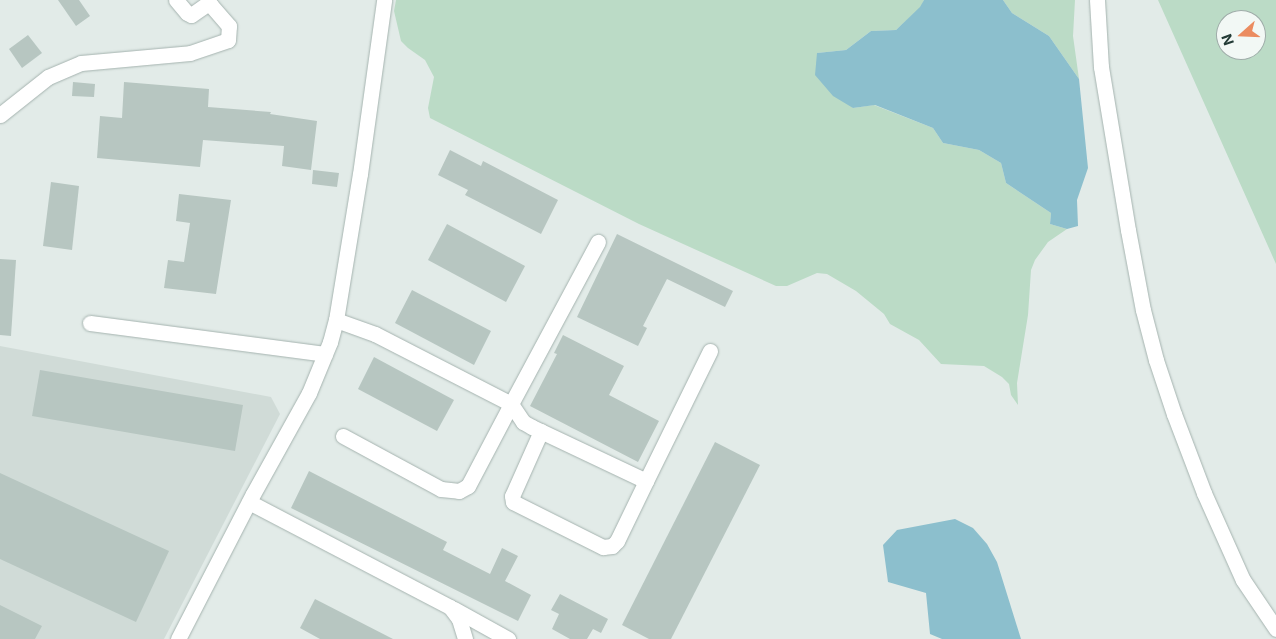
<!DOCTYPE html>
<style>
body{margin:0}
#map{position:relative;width:1276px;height:639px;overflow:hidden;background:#e2ebe8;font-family:Inter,sans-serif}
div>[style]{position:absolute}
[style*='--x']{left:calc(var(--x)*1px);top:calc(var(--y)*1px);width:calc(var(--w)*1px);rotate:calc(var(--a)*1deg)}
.built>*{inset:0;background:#d0dbd7}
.green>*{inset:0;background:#bbdbc6}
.water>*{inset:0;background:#8cbfcd}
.building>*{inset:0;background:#b7c6c1}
.roads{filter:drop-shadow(0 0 1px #a5b3af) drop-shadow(0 0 1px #a5b3af)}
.minor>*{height:15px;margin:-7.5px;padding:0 7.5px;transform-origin:7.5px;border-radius:7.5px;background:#fff}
span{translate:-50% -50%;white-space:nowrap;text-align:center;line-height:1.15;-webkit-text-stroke:4.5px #f2f8f5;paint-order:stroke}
.north{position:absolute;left:1216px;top:10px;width:50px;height:50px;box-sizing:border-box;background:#f2f8f5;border:1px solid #9faca9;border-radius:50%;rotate:250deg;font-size:14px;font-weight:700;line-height:20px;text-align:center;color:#233b36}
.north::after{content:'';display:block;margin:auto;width:18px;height:22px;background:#eb8c60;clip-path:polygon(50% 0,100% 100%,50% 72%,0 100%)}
</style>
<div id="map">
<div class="built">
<i style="clip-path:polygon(0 346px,271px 397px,280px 414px,164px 639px,0 639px)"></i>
</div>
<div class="green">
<i style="clip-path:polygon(396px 0,924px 0,921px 7px,896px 30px,871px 31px,846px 50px,817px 53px,853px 108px,874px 105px,933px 128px,943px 143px,979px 150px,1001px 163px,1006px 183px,1051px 213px,1050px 224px,1067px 229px,1048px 242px,1035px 260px,1031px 270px,1028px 315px,1017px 383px,1018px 405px,1011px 395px,1009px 384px,1002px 377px,984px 366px,941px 364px,919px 340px,890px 324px,884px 314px,856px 291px,827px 274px,817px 273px,787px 286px,776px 286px,639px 224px,430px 118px,428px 108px,434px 77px,425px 60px,408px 48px,401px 41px,394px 11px)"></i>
<i style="clip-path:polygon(1003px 0,1075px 0,1073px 36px,1079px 79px,1049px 36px,1012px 13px)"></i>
<i style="clip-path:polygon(evenodd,1158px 0,1276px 0,1276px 264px,1158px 0,1226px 20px,1256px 20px,1256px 50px,1226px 50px,1226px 20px)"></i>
</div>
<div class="water">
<i style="clip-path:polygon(924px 0,1003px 0,1012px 13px,1049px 36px,1079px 79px,1088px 168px,1077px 200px,1078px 226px,1067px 229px,1050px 224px,1051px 213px,1006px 183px,1001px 163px,979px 150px,943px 143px,933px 128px,875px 105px,853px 108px,833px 96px,815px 75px,817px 53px,846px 50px,871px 31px,896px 30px,920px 7px)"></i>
<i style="clip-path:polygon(955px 519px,973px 528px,987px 544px,997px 562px,1021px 639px,942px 639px,930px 634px,926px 593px,888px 582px,883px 545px,897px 530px)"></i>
</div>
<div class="building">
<i style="clip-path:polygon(58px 0,79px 0,90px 16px,76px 26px)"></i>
<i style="clip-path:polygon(28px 35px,42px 53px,22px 68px,9px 49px)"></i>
<i style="clip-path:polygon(73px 82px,95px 84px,94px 97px,72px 96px)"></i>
<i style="clip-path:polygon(124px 82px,209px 89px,208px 107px,271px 112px,270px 114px,317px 121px,311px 170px,282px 166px,284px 146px,203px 140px,200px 167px,97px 158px,100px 116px,122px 118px)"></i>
<i style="clip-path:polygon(450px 150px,481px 166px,483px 161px,558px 200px,541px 234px,465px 195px,468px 190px,438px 175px)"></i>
<i style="clip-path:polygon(313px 170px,339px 173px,337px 187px,312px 184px)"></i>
<i style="clip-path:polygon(51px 182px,79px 186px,72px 250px,43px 246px)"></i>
<i style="clip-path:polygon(179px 194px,231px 200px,216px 294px,164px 288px,168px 260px,184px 262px,190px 223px,176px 221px)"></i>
<i style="clip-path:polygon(447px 224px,525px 266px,506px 302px,428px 260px)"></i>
<i style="clip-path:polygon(617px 234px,733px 291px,725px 307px,667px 279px,643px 326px,647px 328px,638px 346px,577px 317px)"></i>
<i style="clip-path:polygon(0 259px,16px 260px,11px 336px,0 335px)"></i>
<i style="clip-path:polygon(412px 290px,491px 331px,474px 365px,395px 323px)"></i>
<i style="clip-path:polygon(563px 335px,624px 366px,609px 395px,659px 421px,638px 462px,530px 406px,557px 354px,554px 353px)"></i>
<i style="clip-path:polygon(374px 357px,454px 400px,437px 431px,358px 389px)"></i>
<i style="clip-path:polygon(40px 370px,243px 405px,235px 451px,32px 416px)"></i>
<i style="clip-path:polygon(715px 442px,760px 465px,671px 639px,649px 639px,622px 625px)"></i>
<i style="clip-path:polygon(309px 471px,447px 542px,443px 550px,490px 574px,502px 548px,518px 556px,505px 581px,531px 595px,518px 621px,291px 508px)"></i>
<i style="clip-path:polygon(0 473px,169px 551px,136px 622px,0 559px)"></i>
<i style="clip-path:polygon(560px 594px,608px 619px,601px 633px,593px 629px,587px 639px,570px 639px,552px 629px,559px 614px,551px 610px)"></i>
<i style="clip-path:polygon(315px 599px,393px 639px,320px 639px,300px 628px)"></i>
<i style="clip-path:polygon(0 605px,42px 626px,35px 639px,0 639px)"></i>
</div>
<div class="roads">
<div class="minor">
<i style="--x:1097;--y:0;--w:67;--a:86.6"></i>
<i style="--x:1101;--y:67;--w:165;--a:80.6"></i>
<i style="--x:1128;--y:230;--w:81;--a:79.4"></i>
<i style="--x:1143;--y:310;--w:52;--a:75.4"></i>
<i style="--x:1156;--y:360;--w:57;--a:71.6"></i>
<i style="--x:1174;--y:414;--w:85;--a:69.2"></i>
<i style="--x:1204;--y:493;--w:95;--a:65.9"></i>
<i style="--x:1243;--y:580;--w:59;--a:56"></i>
<i style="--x:0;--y:115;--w:61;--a:-38.4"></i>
<i style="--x:48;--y:77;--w:36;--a:-23"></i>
<i style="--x:81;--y:63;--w:109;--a:-5.2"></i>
<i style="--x:190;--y:53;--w:40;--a:-18.9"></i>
<i style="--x:228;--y:40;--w:14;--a:-86"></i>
<i style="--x:229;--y:26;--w:28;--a:-131"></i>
<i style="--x:211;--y:5;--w:4;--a:-166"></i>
<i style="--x:207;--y:4;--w:19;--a:145"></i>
<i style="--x:191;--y:15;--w:4;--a:-153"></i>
<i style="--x:187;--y:13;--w:17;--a:-130"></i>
<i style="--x:336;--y:320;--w:41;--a:19.7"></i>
<i style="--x:375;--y:334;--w:153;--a:27.2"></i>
<i style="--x:511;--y:404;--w:184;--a:-61.8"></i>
<i style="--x:90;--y:323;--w:237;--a:7.5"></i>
<i style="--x:511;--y:404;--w:22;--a:56"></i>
<i style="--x:523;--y:422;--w:10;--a:29"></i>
<i style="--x:532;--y:427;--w:126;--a:25.3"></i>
<i style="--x:646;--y:481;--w:145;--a:-63.8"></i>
<i style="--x:541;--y:431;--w:71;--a:114"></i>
<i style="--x:512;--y:496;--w:6;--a:81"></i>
<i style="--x:513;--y:502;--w:101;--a:26.6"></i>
<i style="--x:603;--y:547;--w:9;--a:-6"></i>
<i style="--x:612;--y:546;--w:7;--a:-45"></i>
<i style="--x:617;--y:541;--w:67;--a:-64.2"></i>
<i style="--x:343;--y:436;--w:111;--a:28.4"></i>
<i style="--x:441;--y:489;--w:18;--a:6"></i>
<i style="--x:459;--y:491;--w:10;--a:-29"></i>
<i style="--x:468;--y:486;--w:93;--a:-62.3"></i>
<i style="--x:249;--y:502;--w:227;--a:27.6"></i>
<i style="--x:450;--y:607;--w:15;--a:53"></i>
<i style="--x:459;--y:619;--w:21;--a:73"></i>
<i style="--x:454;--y:609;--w:62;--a:29.1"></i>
<i style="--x:178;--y:639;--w:163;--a:-62.7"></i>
<i style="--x:253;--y:494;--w:115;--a:-61"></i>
<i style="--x:309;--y:393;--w:55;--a:-67.6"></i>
<i style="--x:330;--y:342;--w:23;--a:-75"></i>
<i style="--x:336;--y:320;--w:148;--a:-80.7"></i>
<i style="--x:360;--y:174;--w:176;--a:-82.1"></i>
</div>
</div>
<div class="north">N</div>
</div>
